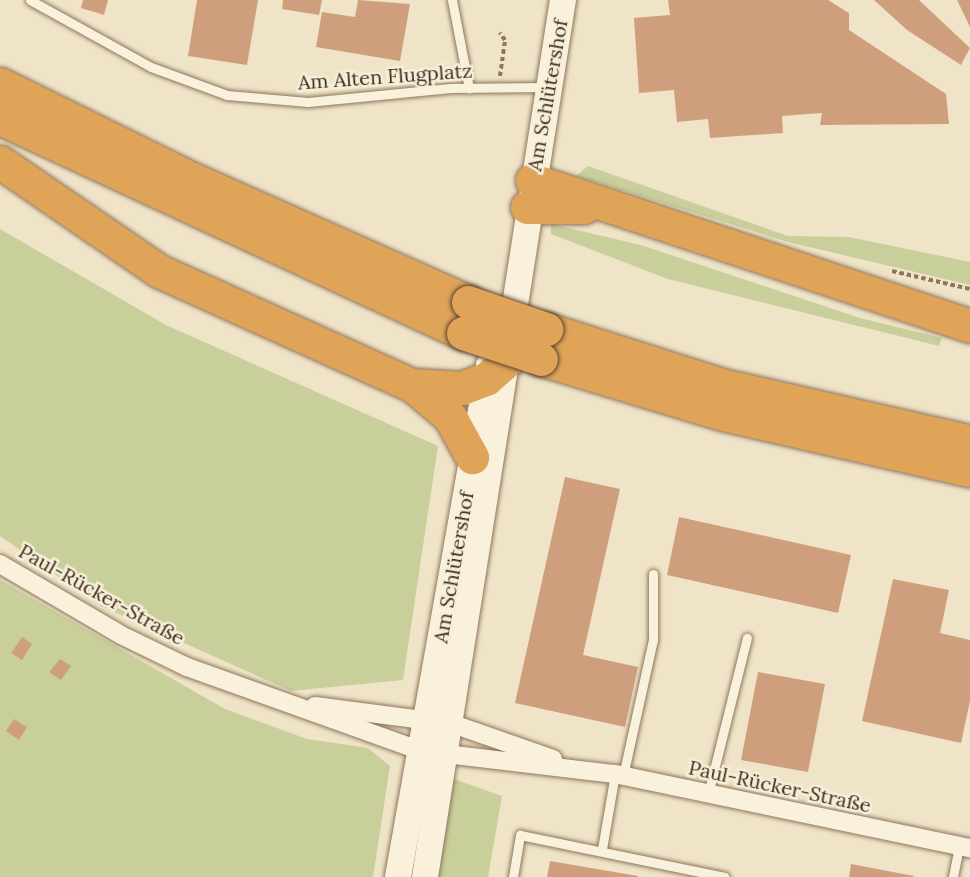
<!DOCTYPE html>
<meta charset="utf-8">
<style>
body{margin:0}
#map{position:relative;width:970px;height:877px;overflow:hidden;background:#f0e4c8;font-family:Lora,serif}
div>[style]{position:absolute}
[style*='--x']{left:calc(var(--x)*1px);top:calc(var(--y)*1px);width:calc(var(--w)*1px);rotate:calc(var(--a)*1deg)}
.green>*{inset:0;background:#c9cf9b}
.building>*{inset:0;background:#cf9f7d}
.path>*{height:4px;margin-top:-2px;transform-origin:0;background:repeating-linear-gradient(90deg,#8d765c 0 4.5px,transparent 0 7.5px)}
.roads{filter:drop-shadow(0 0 2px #8d765c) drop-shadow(0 0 2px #8d765c)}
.lane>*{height:9px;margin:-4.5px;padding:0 4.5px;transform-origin:4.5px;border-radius:4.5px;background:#faf1dc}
.street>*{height:18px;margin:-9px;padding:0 9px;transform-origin:9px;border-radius:9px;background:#faf1dc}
.secondary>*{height:26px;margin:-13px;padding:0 13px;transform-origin:13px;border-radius:13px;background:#faf1dc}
.highway>*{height:33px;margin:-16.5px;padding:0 16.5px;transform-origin:16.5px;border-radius:16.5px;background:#e0a458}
.bridges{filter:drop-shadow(0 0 2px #5b4430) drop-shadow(0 0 2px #5b4430)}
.highway-bridge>*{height:33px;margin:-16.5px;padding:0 16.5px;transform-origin:16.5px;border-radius:16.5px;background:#e0a458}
span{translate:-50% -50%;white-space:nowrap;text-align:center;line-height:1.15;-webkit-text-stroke:5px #f7eed8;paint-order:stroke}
.street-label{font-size:20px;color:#3d2e20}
</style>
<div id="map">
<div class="green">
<i style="clip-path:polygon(588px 166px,788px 236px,849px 237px,970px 262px,970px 285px,788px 242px,576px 176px)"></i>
<i style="clip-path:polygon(551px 224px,641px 245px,860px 318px,942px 338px,939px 346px,668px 279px,551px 234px)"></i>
<i style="clip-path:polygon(0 229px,166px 325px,438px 446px,403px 680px,291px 691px,101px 606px,0 536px)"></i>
<i style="clip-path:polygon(0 580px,225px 709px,307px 739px,368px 748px,390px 766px,373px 877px,0 877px)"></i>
<i style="clip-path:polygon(454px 779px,502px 796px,488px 877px,436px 877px)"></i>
</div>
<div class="building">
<i style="clip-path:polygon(83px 0,108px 0,104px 15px,81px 8px)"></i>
<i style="clip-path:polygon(197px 0,258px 0,247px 65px,188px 56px)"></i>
<i style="clip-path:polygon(283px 0,322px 0,319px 15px,282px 9px)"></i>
<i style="clip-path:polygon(358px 0,410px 4px,400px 61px,316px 47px,322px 12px,355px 17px)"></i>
<i style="clip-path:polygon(668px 0,828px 0,849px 13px,849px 30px,946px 94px,949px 124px,820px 125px,822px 113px,782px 116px,783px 133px,710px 138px,708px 119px,677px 122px,674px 90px,639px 93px,634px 18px,670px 15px)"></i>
<i style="clip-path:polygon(874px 0,919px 0,970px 48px,961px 65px,907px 30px)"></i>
<i style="clip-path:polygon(957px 0,970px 0,970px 27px)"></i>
<i style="clip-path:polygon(565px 477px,620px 489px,583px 655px,638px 667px,625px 727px,515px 703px)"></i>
<i style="clip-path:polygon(679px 517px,851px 555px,838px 613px,667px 575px)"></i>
<i style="clip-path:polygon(893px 579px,949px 590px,940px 633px,970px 640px,970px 701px,961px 743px,862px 721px)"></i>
<i style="clip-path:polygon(22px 637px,32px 644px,22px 660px,11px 653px)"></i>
<i style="clip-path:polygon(60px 659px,71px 666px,61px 680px,49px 672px)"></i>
<i style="clip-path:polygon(758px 672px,825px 684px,808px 772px,741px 760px)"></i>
<i style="clip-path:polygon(14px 719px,27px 727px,19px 740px,6px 731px)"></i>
<i style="clip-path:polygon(550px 861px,638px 876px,638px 877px,547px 877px)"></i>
<i style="clip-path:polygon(851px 864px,914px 876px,913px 877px,849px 877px)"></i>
</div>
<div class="path">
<i style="--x:500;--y:76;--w:36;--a:-82"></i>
<i style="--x:505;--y:40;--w:9;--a:-126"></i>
<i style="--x:892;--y:271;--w:80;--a:13"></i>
</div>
<div class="roads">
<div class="lane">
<i style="--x:30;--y:0;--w:138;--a:29"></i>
<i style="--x:151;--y:67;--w:81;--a:20.2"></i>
<i style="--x:227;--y:95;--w:81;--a:4.9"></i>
<i style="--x:308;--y:102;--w:143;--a:-5.6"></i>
<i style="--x:450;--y:88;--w:98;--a:-0.6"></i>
<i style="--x:452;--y:0;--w:90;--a:79.1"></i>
<i style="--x:623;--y:776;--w:139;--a:-77.6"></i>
<i style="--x:653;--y:640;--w:66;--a:-90"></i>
<i style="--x:708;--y:794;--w:161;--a:-76"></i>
<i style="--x:602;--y:849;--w:76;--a:-80.2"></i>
<i style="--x:513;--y:877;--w:43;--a:-80.5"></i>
<i style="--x:520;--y:835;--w:209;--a:11.6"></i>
<i style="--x:953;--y:877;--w:32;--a:-79"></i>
</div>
<div class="street">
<i style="--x:0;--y:564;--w:140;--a:30.4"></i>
<i style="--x:121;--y:635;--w:73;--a:25.9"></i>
<i style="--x:187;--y:667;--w:249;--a:19.7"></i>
<i style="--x:421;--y:751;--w:195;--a:6.8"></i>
<i style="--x:615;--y:774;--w:363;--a:11.8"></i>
<i style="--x:315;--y:706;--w:139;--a:7.4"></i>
<i style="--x:453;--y:724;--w:106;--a:19.3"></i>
</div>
<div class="secondary">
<i style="--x:398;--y:877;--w:520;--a:-79.92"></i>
<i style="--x:425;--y:877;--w:888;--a:-81.06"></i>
</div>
<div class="highway">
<i style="--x:0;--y:84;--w:212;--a:26.3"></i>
<i style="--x:190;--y:178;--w:304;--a:24"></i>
<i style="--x:0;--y:118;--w:510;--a:24.91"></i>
<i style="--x:0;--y:162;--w:193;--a:34.4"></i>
<i style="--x:159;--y:271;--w:277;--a:24.3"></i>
<i style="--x:412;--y:385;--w:50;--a:40.1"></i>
<i style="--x:450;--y:417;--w:46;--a:61.2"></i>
<i style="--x:532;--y:180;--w:462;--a:18.4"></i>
<i style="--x:527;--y:207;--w:57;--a:0"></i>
<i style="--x:546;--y:329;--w:185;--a:17.7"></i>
<i style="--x:722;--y:385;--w:254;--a:12.9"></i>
<i style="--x:541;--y:359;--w:190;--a:16.8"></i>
<i style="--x:723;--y:414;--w:253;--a:12.8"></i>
<i style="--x:412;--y:385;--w:50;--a:3.4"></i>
<i style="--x:462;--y:388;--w:26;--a:-21"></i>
<i style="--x:486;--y:379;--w:29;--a:-41"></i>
</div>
</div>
<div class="bridges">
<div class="highway-bridge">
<i style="--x:468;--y:302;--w:83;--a:19.1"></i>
<i style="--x:463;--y:333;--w:82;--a:18.4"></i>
</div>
</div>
<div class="street-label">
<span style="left:385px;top:76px;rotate:-4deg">Am Alten Flugplatz</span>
<span style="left:547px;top:95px;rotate:-80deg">Am Schlütershof</span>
<span style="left:453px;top:567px;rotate:-80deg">Am Schlütershof</span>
<span style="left:102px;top:594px;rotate:29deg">Paul-Rücker-Straße</span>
<span style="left:780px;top:786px;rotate:12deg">Paul-Rücker-Straße</span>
</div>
</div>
